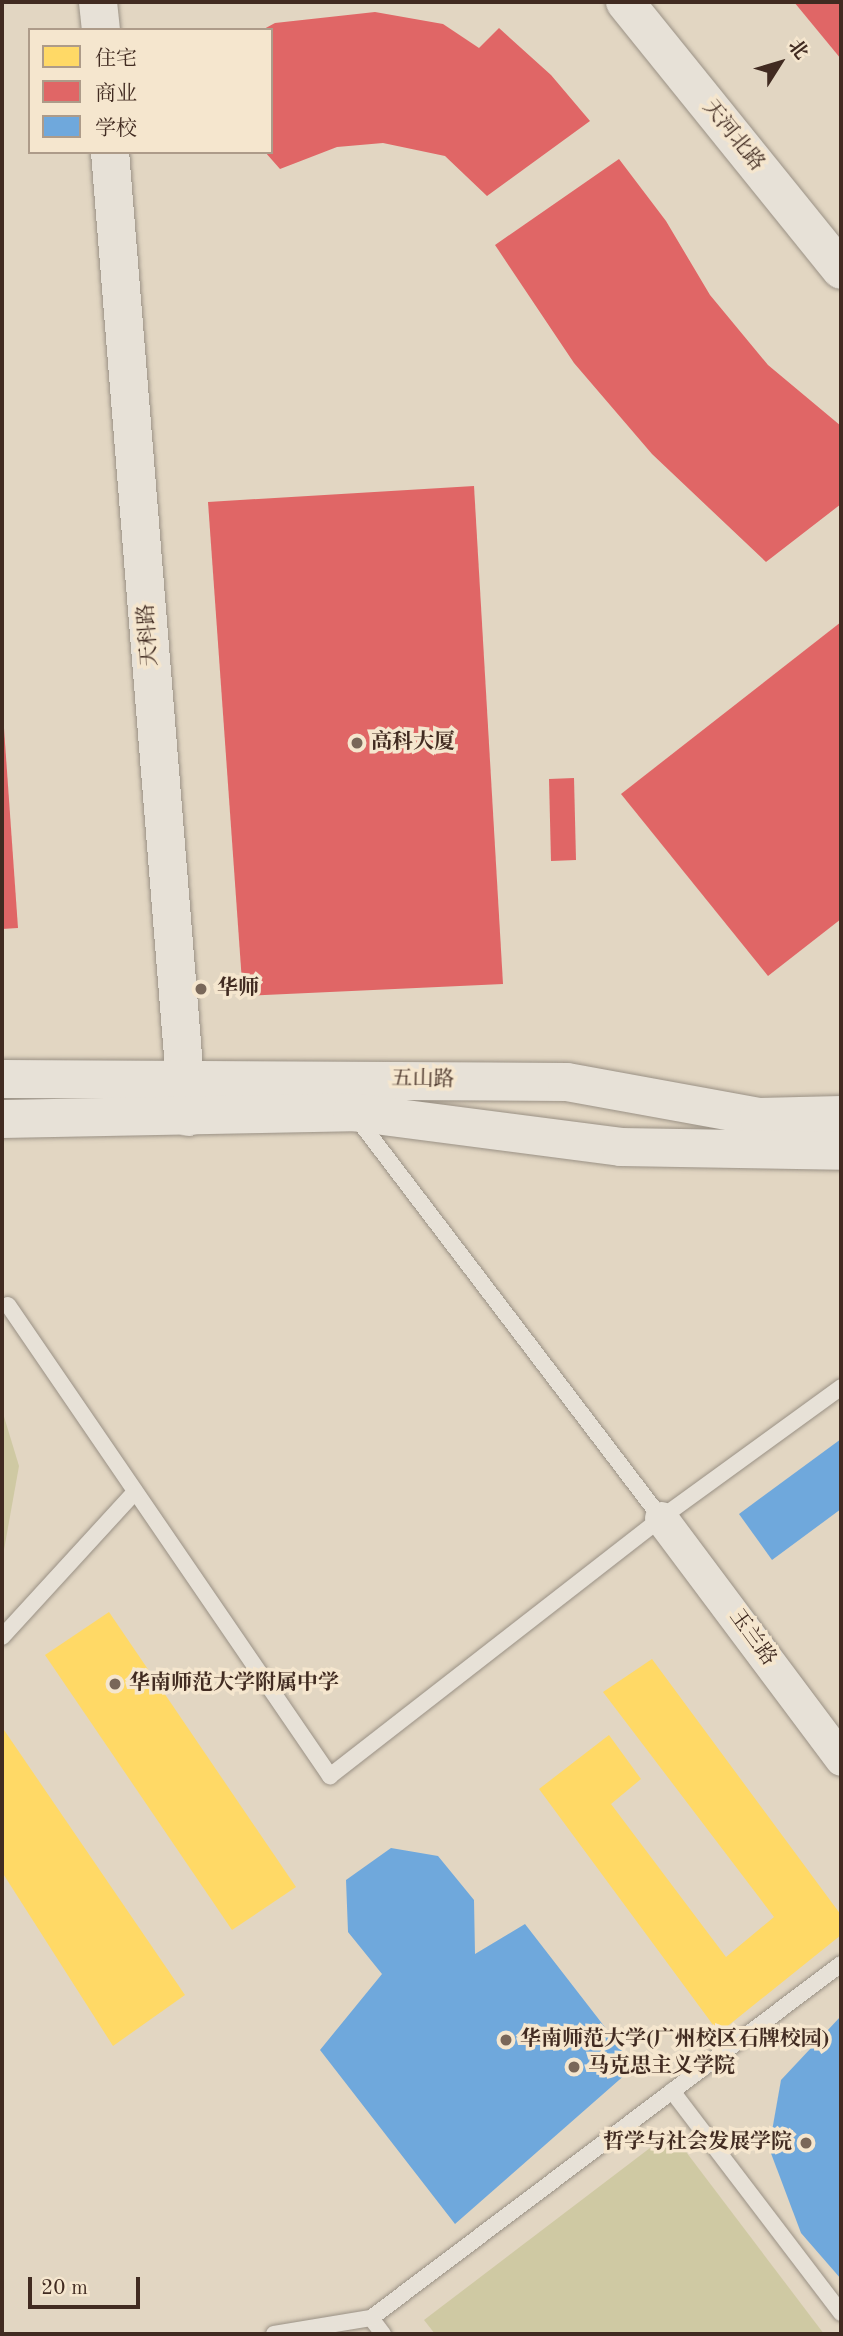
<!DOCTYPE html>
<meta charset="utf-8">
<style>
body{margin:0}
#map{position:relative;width:843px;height:2336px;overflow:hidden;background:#e2d6c2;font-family:"Old Standard TT","Noto Serif SC",serif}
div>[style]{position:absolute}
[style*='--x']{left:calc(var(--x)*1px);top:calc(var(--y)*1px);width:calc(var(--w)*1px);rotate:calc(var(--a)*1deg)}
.green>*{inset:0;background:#cfc9a3}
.homes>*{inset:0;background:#ffd966}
.shops>*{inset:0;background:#e06666}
.schools>*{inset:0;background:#6fa8dc}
.roads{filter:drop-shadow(0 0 2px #9a9185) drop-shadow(0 0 2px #9a9185)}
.lane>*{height:16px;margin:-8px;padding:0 8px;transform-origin:8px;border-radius:8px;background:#e7e1d7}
.street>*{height:33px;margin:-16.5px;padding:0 16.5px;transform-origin:16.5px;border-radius:16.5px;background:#e7e1d7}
.secondary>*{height:38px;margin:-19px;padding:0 19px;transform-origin:19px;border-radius:19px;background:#e7e1d7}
.dots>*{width:19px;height:19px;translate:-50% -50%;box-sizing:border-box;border:4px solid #f5e6ce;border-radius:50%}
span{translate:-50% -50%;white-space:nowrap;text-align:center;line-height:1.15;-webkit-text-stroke:7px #f5e6ce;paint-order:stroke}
.street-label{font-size:21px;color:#412b21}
.poi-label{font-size:21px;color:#412b21;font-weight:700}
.left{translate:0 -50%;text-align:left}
.right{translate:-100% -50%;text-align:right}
.frame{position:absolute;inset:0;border:4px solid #412b21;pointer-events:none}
.legend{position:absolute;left:28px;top:28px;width:245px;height:126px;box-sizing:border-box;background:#f5e6ce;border:2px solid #ad9b89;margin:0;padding:9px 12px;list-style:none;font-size:21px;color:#412b21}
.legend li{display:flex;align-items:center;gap:14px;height:35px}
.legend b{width:35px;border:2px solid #ad9b89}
.north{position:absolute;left:745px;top:28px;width:70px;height:70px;-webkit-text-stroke:5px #f5e6ce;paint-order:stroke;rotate:53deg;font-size:19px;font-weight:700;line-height:28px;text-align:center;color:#412b21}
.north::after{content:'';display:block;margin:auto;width:24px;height:32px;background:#412b21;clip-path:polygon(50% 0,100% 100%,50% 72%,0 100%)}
.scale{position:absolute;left:28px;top:2277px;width:112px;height:32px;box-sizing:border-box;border:4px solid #412b21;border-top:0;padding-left:9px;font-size:21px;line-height:24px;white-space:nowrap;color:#412b21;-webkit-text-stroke:5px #f5e6ce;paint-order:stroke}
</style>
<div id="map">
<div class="green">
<i style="clip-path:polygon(2px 1410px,19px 1466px,2px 1561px)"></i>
<i style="clip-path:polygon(671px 2132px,824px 2334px,435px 2334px,424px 2320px)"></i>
</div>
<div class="homes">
<i style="clip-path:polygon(109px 1612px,296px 1887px,232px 1930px,45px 1655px)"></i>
<i style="clip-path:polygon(652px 1659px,841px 1915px,841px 1935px,719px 2033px,539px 1789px,609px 1735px,641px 1779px,611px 1804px,726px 1957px,774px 1917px,603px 1692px)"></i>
<i style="clip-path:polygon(2px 1727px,185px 1995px,113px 2046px,2px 1872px)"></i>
</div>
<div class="shops">
<i style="clip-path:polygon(794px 2px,841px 2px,841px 59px)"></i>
<i style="clip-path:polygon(375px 12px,443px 24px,479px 48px,499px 28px,551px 75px,590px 121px,487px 196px,445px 156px,383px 143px,337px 147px,280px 169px,265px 152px,271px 152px,271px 30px,262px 30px,275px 23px)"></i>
<i style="clip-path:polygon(619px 159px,666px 221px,710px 295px,768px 365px,841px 426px,841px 504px,766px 562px,652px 454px,574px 363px,495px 245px)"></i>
<i style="clip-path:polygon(474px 486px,503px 984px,243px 996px,208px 502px)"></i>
<i style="clip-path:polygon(841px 622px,841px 919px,768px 976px,621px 794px)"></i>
<i style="clip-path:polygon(2px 700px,18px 928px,2px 929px)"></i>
<i style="clip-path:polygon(574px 778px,576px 860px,551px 861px,549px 779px)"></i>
</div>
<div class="schools">
<i style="clip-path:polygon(841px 1439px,841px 1509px,772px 1560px,739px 1514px)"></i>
<i style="clip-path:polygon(391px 1848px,438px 1856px,474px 1900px,475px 1954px,525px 1924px,635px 2066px,455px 2224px,320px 2050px,382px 1974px,348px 1932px,346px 1880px)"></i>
<i style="clip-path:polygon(841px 2016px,841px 2279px,801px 2233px,769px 2148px,781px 2080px)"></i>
</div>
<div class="roads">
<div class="lane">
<i style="--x:356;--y:1117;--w:504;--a:52.74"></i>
<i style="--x:8;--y:1305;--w:571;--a:55.64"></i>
<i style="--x:330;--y:1776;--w:420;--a:-37.9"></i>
<i style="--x:661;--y:1518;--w:223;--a:-36"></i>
<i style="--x:2;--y:1637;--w:197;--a:-47.5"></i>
<i style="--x:672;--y:2091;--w:279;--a:52.7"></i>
<i style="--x:371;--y:2318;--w:20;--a:53"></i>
<i style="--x:274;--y:2334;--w:98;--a:-9.4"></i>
<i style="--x:371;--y:2318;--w:588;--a:-36.99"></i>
</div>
<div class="street">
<i style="--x:661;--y:1518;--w:301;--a:53.2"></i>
</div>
<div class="secondary">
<i style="--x:98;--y:2;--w:28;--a:84"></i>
<i style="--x:625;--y:2;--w:344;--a:51.1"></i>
<i style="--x:110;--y:152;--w:968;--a:85.38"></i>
<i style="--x:2;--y:1079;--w:565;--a:0.3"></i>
<i style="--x:567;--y:1082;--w:195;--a:10.3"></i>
<i style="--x:759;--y:1117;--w:82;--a:-1.4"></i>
<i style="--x:2;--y:1119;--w:350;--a:-1.1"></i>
<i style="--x:352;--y:1112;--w:271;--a:7.4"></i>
<i style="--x:621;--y:1147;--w:220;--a:1"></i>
</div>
</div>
<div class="dots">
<i style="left:357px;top:743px;background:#796759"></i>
<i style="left:201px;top:989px;background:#796759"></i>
<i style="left:115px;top:1684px;background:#796759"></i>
<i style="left:506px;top:2040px;background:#796759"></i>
<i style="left:574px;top:2067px;background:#796759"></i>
<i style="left:806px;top:2143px;background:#796759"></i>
</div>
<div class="street-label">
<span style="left:733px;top:136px;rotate:51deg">天河北路</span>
<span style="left:149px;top:635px;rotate:-94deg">天科路</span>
<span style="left:423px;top:1080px;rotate:1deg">五山路</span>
<span style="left:752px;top:1638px;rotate:54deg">玉兰路</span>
</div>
<div class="poi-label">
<span class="left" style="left:371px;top:743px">高科大厦</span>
<span class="left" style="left:217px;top:989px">华师</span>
<span class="left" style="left:129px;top:1684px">华南师范大学附属中学</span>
<span class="left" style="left:520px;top:2040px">华南师范大学(广州校区石牌校园)</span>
<span class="left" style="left:588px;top:2067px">马克思主义学院</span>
<span class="right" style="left:792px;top:2143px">哲学与社会发展学院</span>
</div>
<div class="frame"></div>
<ul class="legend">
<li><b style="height:19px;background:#ffd966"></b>住宅</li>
<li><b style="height:19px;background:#e06666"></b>商业</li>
<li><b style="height:19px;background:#6fa8dc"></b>学校</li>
</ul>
<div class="north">北</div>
<div class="scale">20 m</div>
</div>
